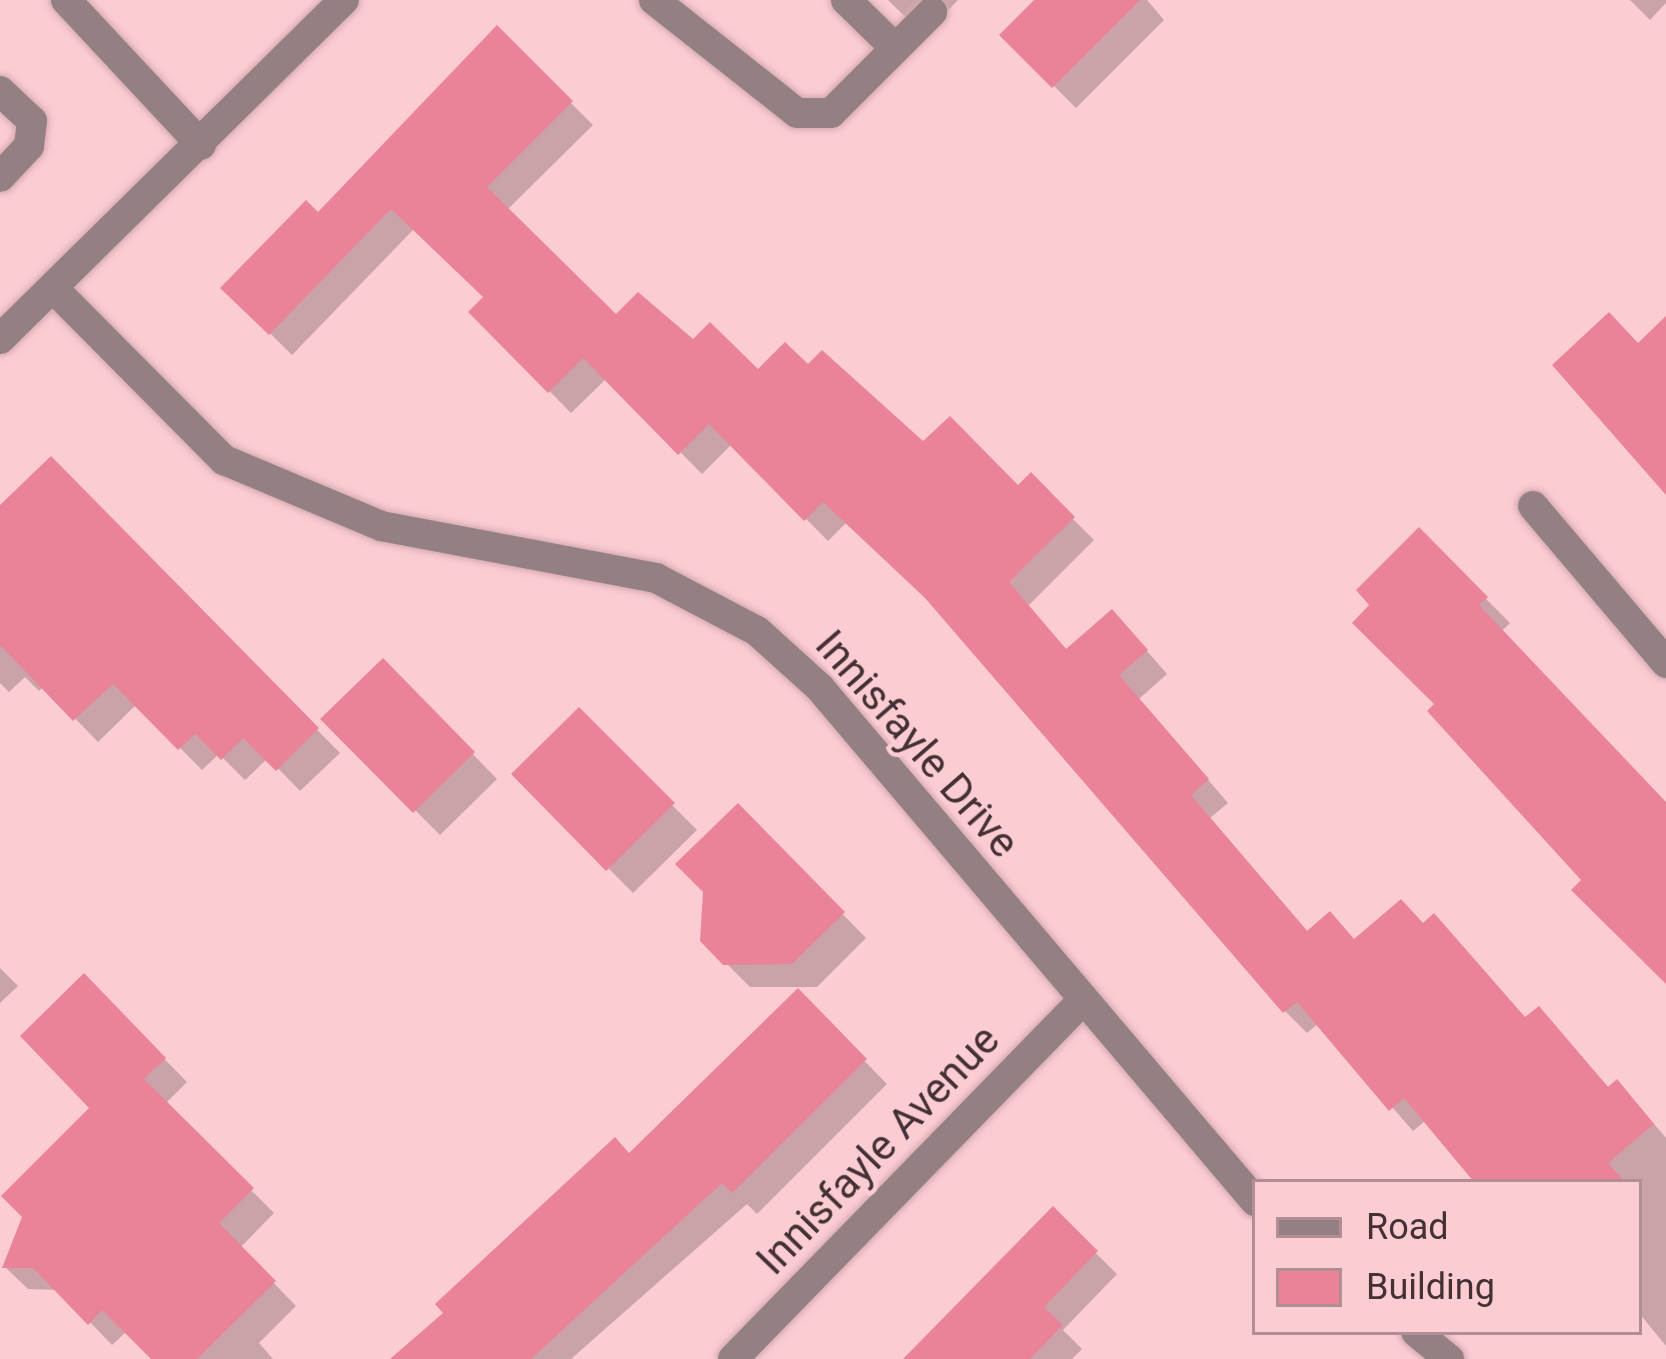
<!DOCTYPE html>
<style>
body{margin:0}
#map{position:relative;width:1666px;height:1359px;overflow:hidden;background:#fcccd3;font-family:Roboto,sans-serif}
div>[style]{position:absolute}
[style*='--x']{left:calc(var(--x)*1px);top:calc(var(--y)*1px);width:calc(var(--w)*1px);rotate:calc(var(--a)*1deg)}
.shadow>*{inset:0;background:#0003}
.building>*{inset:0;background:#eb8398}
.roads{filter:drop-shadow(0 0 3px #d3aab0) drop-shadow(0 0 3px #d3aab0)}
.minor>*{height:30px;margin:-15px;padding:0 15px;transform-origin:15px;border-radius:15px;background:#948083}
span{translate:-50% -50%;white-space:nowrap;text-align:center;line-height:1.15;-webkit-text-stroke:9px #fcccd3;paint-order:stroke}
.street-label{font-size:42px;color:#433134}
.legend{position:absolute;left:1252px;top:1179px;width:390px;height:156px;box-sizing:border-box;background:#fcccd3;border:3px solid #b28e93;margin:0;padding:15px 21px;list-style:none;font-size:36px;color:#433134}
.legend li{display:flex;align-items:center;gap:24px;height:60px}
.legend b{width:60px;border:3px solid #b28e93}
</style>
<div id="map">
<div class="shadow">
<i style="clip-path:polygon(888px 0,958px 0,924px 35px)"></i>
<i style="clip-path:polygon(1038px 0,1147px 0,1164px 20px,1076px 108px,1003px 35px)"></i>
<i style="clip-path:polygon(1630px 0,1666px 0,1666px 3px,1650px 20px)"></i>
<i style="clip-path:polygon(497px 30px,593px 125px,506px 211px,616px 319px,758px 374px,808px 368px,923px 445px,1018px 489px,1031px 477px,1094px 540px,1028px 606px,1068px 651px,1133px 635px,1167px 674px,1139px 699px,1228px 803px,1210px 818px,1309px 933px,1355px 942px,1527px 1020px,1539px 1010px,1610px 1089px,1638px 1105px,1666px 1138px,1666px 1346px,1639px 1313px,1639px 1182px,1478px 1182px,1426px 1120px,1413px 1131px,1319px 1023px,1307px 1033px,1285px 1011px,933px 603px,847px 522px,828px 541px,732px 444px,702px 474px,607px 378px,571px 413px,472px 312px,487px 298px,414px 229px,292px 355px,224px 288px,318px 216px)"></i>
<i style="clip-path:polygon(51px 460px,340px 753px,300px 791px,268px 758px,245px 780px,219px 754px,202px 770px,137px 704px,98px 742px,44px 686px,39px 691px,25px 677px,9px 692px,0 683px,0 582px)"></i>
<i style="clip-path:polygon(1419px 532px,1510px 623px,1501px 632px,1666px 829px,1666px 981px,1438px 704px,1373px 605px)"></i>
<i style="clip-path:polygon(383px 662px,497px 779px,440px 835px,324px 719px)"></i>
<i style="clip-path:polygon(579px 712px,697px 830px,633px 893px,515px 774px)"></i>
<i style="clip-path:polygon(738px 807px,866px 938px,817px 987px,750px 987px,703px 940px)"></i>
<i style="clip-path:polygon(0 968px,18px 986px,0 1003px)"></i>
<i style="clip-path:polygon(84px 977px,187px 1082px,165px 1104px,274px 1213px,240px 1248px,296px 1306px,259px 1343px,273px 1359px,155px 1359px,127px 1331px,112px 1345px,59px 1290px,28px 1289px,5px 1267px,94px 1108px)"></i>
<i style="clip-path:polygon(798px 993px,887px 1084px,757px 1214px,747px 1204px,571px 1359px,395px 1359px,629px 1156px)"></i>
<i style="clip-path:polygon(1053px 1211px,1117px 1274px,1063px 1330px,1082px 1349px,1072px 1359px,904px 1359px)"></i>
</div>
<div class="building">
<i style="clip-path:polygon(1034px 0,1140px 0,1052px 88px,999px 35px)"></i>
<i style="clip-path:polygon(497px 25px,573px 101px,487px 187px,616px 314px,638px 292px,693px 339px,710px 322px,758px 369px,785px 342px,808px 364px,822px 350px,923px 441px,950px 416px,1018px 485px,1031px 472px,1075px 517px,1009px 582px,1066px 649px,1112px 609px,1148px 650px,1119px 675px,1209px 779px,1191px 795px,1307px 931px,1330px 911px,1354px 939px,1401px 899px,1423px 923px,1434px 913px,1525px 1017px,1539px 1006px,1608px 1087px,1617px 1079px,1654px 1124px,1608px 1163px,1625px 1182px,1474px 1182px,1404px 1098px,1389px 1111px,1297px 1002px,1283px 1013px,925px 598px,823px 502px,804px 521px,709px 424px,678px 455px,583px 358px,548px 393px,468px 312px,483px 297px,391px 209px,269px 335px,220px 288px,306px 200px,318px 212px)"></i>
<i style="clip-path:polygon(1609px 312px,1638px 343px,1666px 316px,1666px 495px,1552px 365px)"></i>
<i style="clip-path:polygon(51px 456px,319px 728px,276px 771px,243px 738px,221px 760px,195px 734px,178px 750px,113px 684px,73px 721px,0 645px,0 505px)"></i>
<i style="clip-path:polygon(1419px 527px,1488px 597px,1479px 605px,1666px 802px,1666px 984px,1571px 890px,1581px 880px,1427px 711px,1434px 704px,1352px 623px,1369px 605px,1356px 590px)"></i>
<i style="clip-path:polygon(383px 658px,475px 752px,413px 813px,320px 719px)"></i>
<i style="clip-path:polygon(579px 707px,675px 803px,606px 871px,511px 774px)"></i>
<i style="clip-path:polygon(738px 803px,845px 912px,792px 964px,723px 965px,700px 941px,703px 892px,675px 864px)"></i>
<i style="clip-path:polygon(84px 973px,166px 1058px,144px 1079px,254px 1188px,219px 1223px,276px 1281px,197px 1359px,151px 1359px,102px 1310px,88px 1325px,33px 1268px,2px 1268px,22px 1217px,1px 1196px,89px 1108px,20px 1036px)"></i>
<i style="clip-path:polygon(798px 988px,867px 1059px,732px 1193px,722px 1183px,531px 1359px,390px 1359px,443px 1313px,435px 1304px,615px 1137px,629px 1153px)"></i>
<i style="clip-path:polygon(1053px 1206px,1098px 1251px,1044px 1307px,1063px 1325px,1030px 1359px,903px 1359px)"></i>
</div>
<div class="roads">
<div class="minor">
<i style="--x:66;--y:0;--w:198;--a:47"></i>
<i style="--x:654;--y:0;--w:182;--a:38.3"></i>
<i style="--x:797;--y:113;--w:34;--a:0"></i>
<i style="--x:831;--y:113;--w:143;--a:-45"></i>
<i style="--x:846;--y:0;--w:69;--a:44.4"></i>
<i style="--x:0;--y:91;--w:44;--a:43.2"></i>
<i style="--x:32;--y:121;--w:25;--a:97"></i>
<i style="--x:29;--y:146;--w:42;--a:133.1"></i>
<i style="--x:53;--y:288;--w:243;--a:45.2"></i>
<i style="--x:224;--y:460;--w:170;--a:22.8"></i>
<i style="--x:381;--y:526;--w:280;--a:10.7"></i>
<i style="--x:656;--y:578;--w:114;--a:27.7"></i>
<i style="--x:757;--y:631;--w:85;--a:42.1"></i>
<i style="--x:820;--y:688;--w:673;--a:49.7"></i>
<i style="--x:0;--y:339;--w:483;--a:-44.6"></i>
<i style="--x:1533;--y:506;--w:206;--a:49.7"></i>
<i style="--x:1416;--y:1332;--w:43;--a:39.3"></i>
<i style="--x:733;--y:1359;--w:501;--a:-45.73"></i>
</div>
</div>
<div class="street-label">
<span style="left:917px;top:744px;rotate:49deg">Innisfayle Drive</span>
<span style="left:878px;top:1150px;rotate:-46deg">Innisfayle Avenue</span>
</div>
<ul class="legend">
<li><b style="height:15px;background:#948083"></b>Road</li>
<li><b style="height:33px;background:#eb8398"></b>Building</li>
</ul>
</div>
